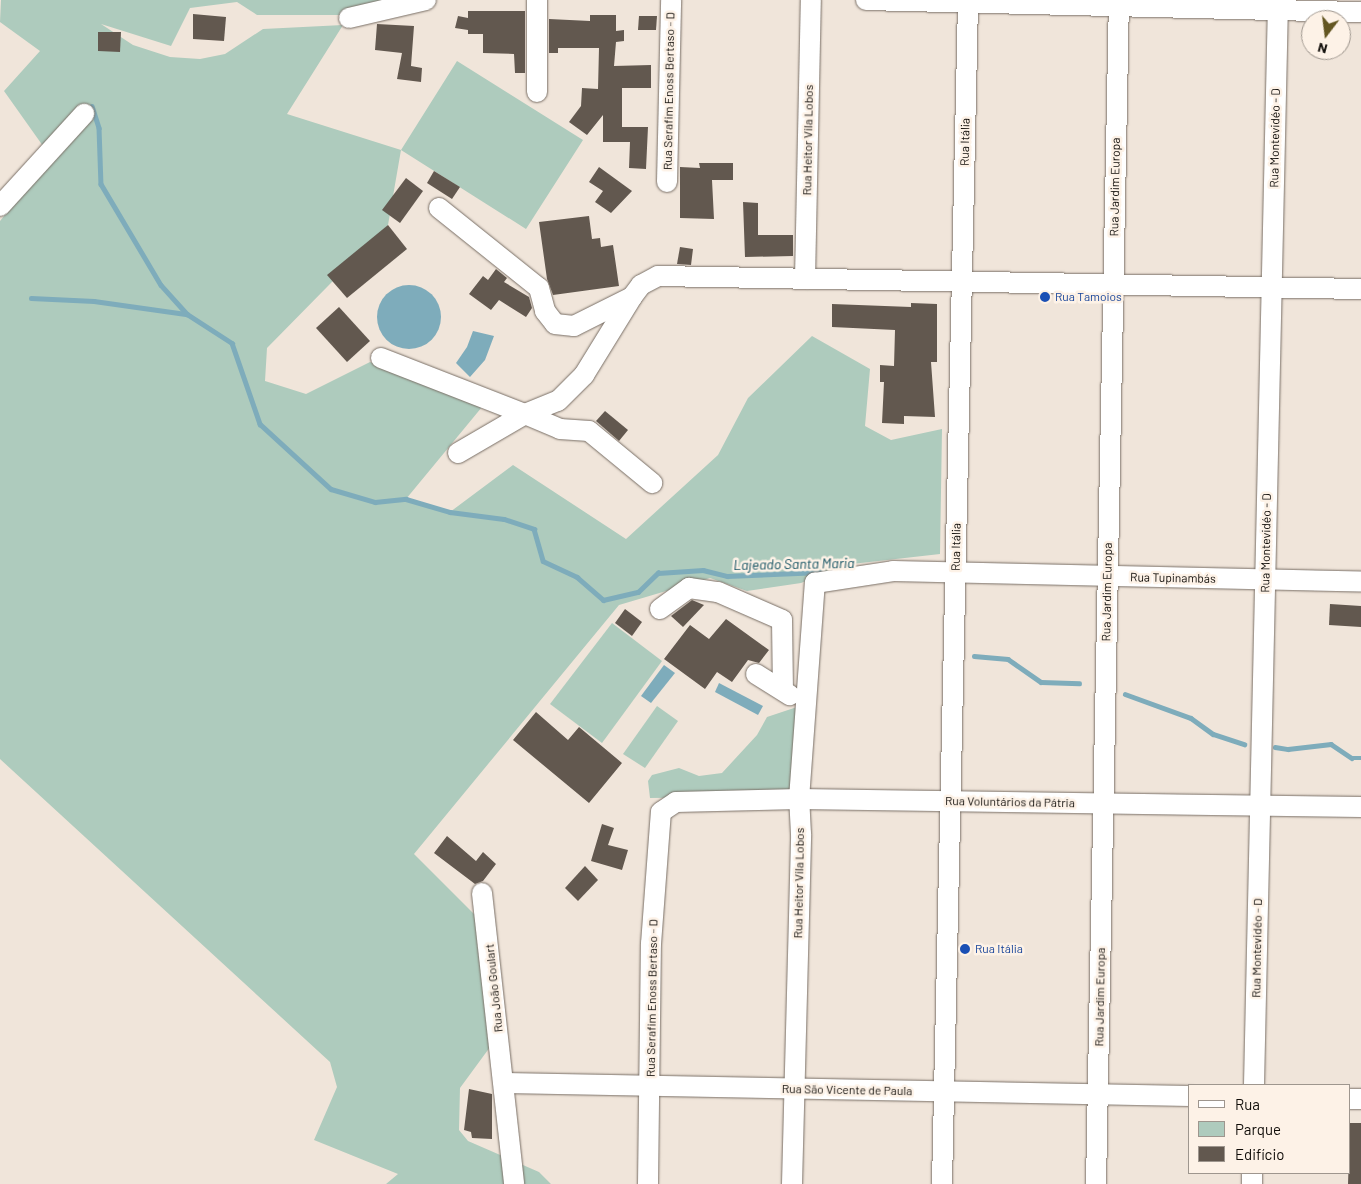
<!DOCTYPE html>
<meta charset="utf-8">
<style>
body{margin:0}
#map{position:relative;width:1361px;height:1184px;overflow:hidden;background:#f0e5da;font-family:Barlow,sans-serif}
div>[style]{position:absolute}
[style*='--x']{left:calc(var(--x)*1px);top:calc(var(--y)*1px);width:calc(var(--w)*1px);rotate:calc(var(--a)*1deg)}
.green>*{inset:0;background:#aecbbd}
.water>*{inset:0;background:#7eacbb}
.round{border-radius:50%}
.stream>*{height:4.5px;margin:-2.25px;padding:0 2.25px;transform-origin:2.25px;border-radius:2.25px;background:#7eacbb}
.building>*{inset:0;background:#62584f}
.roads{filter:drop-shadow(0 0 1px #796f66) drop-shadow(0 0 1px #796f66)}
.minor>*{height:20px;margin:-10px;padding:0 10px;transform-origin:10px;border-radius:10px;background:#fff}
.dots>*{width:14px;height:14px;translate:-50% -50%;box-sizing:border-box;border:2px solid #fdf2e7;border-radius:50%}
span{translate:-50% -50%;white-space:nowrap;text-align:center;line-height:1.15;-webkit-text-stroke:5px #fdf2e7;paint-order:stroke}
.street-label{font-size:12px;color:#100d09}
.transit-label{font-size:12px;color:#164399}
.left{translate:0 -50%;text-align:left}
.water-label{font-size:14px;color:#0d4e5f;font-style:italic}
.legend{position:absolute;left:1188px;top:1084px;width:162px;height:90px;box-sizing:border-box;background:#fdf2e7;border:1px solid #9e968e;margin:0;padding:6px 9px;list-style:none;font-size:15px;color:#100d09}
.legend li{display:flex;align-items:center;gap:10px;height:25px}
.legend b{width:25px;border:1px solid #9e968e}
.north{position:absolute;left:1301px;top:10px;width:50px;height:50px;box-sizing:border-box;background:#fdf2e7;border:1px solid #9e968e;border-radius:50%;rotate:195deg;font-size:14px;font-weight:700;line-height:20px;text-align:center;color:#100d09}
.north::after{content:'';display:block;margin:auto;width:18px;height:22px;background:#635622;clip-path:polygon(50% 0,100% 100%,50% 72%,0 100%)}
</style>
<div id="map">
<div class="green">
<i style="clip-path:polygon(1px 0,402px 0,345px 15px,257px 15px,237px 2px,190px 8px,171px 46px,101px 24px,133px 45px,170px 57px,200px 59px,225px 54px,263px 29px,343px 25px,287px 114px,401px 150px,457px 61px,583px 140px,526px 229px,401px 150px,388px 225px,267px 348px,265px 381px,306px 394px,370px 362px,482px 407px,406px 499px,450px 512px,513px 465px,626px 539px,718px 455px,748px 398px,812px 336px,870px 369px,865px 426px,891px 440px,942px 429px,940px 554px,843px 565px,801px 583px,747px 591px,710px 578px,619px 605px,414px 854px,476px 916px,493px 1043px,460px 1088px,459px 1130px,468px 1141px,539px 1172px,551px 1184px,386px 1184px,398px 1174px,314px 1140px,337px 1087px,330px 1062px,0 759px,0 221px,90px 109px,43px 146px,4px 91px,40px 51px,0 22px)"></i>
<i style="clip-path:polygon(612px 623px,662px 661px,602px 743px,550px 704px)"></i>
<i style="clip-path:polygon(657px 706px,678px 721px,645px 768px,623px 754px)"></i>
<i style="clip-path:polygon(800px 706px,794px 796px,650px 798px,648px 781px,652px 775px,679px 768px,699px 776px,722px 773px,757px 735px,767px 717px)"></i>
</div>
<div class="water">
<i class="round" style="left:377px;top:285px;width:64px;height:64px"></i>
<i style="clip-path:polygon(473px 331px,494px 336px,485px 360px,470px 377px,456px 363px,467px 347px)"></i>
<i style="clip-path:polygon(664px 665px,675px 673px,651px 703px,641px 696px)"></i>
<i style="clip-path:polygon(719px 683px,763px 706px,758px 715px,715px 692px)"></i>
</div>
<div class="stream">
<i style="--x:92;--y:106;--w:23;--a:72"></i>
<i style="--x:99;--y:128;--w:56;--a:88"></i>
<i style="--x:101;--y:184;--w:117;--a:59.3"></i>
<i style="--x:161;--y:285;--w:39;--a:48"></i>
<i style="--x:187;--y:314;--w:54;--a:32.8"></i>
<i style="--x:232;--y:343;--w:86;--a:70.9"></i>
<i style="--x:260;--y:424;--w:96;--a:42.5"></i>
<i style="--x:331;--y:489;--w:46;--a:16.5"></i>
<i style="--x:375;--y:502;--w:31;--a:-6"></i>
<i style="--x:406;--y:499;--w:46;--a:16.5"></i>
<i style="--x:450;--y:512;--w:54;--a:7.4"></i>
<i style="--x:504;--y:519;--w:32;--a:18"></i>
<i style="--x:534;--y:529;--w:33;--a:74"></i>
<i style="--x:543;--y:561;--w:38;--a:25"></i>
<i style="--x:577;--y:577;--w:35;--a:41"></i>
<i style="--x:603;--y:600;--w:36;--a:-13"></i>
<i style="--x:638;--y:592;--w:28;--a:-44"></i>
<i style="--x:658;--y:573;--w:45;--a:-3.8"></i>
<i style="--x:703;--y:570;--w:25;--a:14"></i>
<i style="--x:727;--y:576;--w:94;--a:-2.4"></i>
<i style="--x:31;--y:298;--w:63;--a:2.7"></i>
<i style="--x:94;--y:301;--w:94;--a:8"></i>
<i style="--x:974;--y:656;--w:34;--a:5"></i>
<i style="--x:1008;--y:659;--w:40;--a:34.9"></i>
<i style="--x:1041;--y:682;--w:38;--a:2"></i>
<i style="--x:1125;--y:694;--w:70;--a:20"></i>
<i style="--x:1191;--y:718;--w:27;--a:36"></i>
<i style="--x:1213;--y:734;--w:33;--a:18"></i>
<i style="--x:1275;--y:747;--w:13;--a:9"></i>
<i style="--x:1288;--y:749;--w:43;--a:-6.6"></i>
<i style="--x:1331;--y:744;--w:25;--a:34"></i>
<i style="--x:1352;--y:758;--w:9;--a:0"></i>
</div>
<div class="building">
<i style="clip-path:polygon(468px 11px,525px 11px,525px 73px,515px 73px,514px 54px,483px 53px,483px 34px,468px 34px,468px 30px,455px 28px,458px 16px,468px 18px)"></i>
<i style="clip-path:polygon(193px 14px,226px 17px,224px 41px,193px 39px)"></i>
<i style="clip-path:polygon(590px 15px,616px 15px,616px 31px,624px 30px,624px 41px,616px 42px,614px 66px,651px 65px,651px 88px,622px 88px,622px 127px,648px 127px,646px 169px,629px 168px,630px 142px,603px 142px,603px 115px,587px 135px,569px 122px,581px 106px,582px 88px,598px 89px,599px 48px,558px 48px,558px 53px,549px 53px,549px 19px,590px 21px)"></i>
<i style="clip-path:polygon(639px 16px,657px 16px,656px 30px,638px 30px)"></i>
<i style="clip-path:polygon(377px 24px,414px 26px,411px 66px,422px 68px,421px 82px,397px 79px,402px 53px,375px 50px)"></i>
<i style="clip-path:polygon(98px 32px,121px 32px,120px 52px,98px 51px)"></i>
<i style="clip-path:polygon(699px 163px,733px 163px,733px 180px,712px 180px,714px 219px,680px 218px,680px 167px,700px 168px)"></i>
<i style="clip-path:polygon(599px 167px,632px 191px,611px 213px,595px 202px,603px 191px,589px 182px)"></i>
<i style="clip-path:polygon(434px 171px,460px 187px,452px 199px,427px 183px)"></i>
<i style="clip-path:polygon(406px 178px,423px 191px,400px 223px,382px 210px)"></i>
<i style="clip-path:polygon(743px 202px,758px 203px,758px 235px,793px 235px,793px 256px,745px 257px)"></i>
<i style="clip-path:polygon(589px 216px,592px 239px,600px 238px,601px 247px,613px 245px,619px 286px,553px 295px,547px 279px,539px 222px)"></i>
<i style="clip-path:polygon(388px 225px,407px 249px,347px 298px,327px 275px)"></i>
<i style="clip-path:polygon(680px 247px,693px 249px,691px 265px,677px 264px)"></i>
<i style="clip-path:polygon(496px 269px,507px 278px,504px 282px,529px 297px,532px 308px,526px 317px,499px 300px,491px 310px,469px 294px,483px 276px,488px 280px)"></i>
<i style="clip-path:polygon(911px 303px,937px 304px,937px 362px,931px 362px,935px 417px,904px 416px,904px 424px,882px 423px,884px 382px,880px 382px,880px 365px,894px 366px,895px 330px,832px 327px,832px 304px,911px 307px)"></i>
<i style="clip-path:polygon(339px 307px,370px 341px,347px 362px,316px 328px)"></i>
<i style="clip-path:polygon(605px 411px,628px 430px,619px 441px,596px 421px)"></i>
<i style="clip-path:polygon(692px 600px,704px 605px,683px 627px,671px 616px)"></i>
<i style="clip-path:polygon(1330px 604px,1361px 606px,1361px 627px,1329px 625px)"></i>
<i style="clip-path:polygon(625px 609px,642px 622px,632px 636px,615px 623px)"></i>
<i style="clip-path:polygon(726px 619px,769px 650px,759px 663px,748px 660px,732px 682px,717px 672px,705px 689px,664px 659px,690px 625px,709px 639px)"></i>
<i style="clip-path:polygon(536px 712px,568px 740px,579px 727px,622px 763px,589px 803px,513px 740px)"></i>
<i style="clip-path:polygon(602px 824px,614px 828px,608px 845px,628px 850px,622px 870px,591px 861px)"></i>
<i style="clip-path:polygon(447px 836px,476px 861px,483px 852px,496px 864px,483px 881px,475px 884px,434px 853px)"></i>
<i style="clip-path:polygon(585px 866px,598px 880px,578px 901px,565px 888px)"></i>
<i style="clip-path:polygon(469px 1089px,492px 1094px,492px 1139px,472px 1138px,471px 1132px,464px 1130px)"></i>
<i style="clip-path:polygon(1350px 1123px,1361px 1123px,1361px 1184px,1348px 1184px)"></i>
</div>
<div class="roads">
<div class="minor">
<i style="--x:537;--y:0;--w:92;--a:90"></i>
<i style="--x:866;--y:0;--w:495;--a:1.4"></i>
<i style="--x:349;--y:18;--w:79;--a:-13.2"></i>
<i style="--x:667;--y:182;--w:182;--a:-88.7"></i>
<i style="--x:0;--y:206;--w:125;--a:-47.6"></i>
<i style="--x:439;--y:208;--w:128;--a:38.7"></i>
<i style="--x:539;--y:288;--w:24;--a:75"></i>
<i style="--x:545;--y:311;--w:16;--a:52"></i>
<i style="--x:555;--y:324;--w:19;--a:6"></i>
<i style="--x:574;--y:326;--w:65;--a:-26.6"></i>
<i style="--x:805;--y:279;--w:279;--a:-88.8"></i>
<i style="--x:381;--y:358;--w:155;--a:21.3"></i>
<i style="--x:525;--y:414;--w:35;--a:-22"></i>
<i style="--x:558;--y:401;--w:37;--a:-45"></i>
<i style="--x:584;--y:375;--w:92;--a:-58.4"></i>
<i style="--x:632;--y:297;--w:15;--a:-53"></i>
<i style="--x:641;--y:285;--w:19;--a:-28"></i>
<i style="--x:658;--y:276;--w:703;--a:1.06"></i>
<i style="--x:458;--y:453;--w:78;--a:-30.2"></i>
<i style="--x:525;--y:414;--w:38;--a:23"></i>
<i style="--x:560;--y:429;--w:29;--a:4"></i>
<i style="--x:589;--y:431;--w:82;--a:39.5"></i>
<i style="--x:660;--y:609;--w:36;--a:-36"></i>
<i style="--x:689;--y:588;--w:29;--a:8"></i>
<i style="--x:718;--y:592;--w:70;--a:23.6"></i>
<i style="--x:782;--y:620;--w:69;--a:89.2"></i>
<i style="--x:756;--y:674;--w:40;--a:32"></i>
<i style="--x:482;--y:893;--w:293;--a:83.7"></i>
<i style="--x:505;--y:1083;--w:685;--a:1.09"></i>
<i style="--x:1254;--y:1085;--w:1085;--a:-88.73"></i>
<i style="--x:1350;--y:1099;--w:11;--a:0"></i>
<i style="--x:648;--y:1184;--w:240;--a:-89.3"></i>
<i style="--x:651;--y:944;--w:132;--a:-85.7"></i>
<i style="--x:661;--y:812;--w:18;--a:-34"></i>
<i style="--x:676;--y:802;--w:123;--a:-1.4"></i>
<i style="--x:799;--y:799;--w:562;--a:0.82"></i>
<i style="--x:792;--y:1184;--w:350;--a:-88.5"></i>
<i style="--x:801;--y:834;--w:35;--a:-93"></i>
<i style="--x:799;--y:799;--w:217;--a:-85.8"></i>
<i style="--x:815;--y:583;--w:79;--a:-8.7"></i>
<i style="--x:893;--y:571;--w:468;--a:1.3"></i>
<i style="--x:942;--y:1184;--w:1184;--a:-88.74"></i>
<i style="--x:1096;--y:1184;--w:1184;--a:-88.89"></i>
<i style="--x:1252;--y:1184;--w:11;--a:-90"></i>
</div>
</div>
<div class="dots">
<i style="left:1045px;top:297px;background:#1a4fb4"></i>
<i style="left:965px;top:949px;background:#1a4fb4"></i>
</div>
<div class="street-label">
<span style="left:669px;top:91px;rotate:-89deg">Rua Serafim Enoss Bertaso - D</span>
<span style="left:1275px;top:138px;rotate:-89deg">Rua Montevidéo - D</span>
<span style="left:808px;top:140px;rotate:-89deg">Rua Heitor Vila Lobos</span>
<span style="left:965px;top:142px;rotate:-89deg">Rua Itália</span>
<span style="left:1115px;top:187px;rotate:-89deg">Rua Jardim Europa</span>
<span style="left:1266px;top:543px;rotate:-89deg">Rua Montevidéo - D</span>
<span style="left:956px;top:547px;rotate:-89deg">Rua Itália</span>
<span style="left:1173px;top:578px;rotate:1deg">Rua Tupinambás</span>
<span style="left:1107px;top:592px;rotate:-89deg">Rua Jardim Europa</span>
<span style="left:1010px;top:802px;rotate:1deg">Rua Voluntários da Pátria</span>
<span style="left:799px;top:883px;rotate:-89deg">Rua Heitor Vila Lobos</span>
<span style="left:1257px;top:948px;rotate:-89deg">Rua Montevidéo - D</span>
<span style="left:494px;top:988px;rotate:-96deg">Rua João Goulart</span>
<span style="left:1100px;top:997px;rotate:-89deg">Rua Jardim Europa</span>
<span style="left:652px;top:998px;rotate:-89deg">Rua Serafim Enoss Bertaso - D</span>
<span style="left:847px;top:1090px;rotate:1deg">Rua São Vicente de Paula</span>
</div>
<div class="transit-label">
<span class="left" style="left:1055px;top:297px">Rua Tamoios</span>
<span class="left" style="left:975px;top:949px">Rua Itália</span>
</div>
<div class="water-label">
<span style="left:794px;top:564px;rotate:-1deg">Lajeado Santa Maria</span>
</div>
<ul class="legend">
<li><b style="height:6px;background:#fff"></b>Rua</li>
<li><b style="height:14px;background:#aecbbd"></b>Parque</li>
<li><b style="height:14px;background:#62584f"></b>Edifício</li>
</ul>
<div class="north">N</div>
</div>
